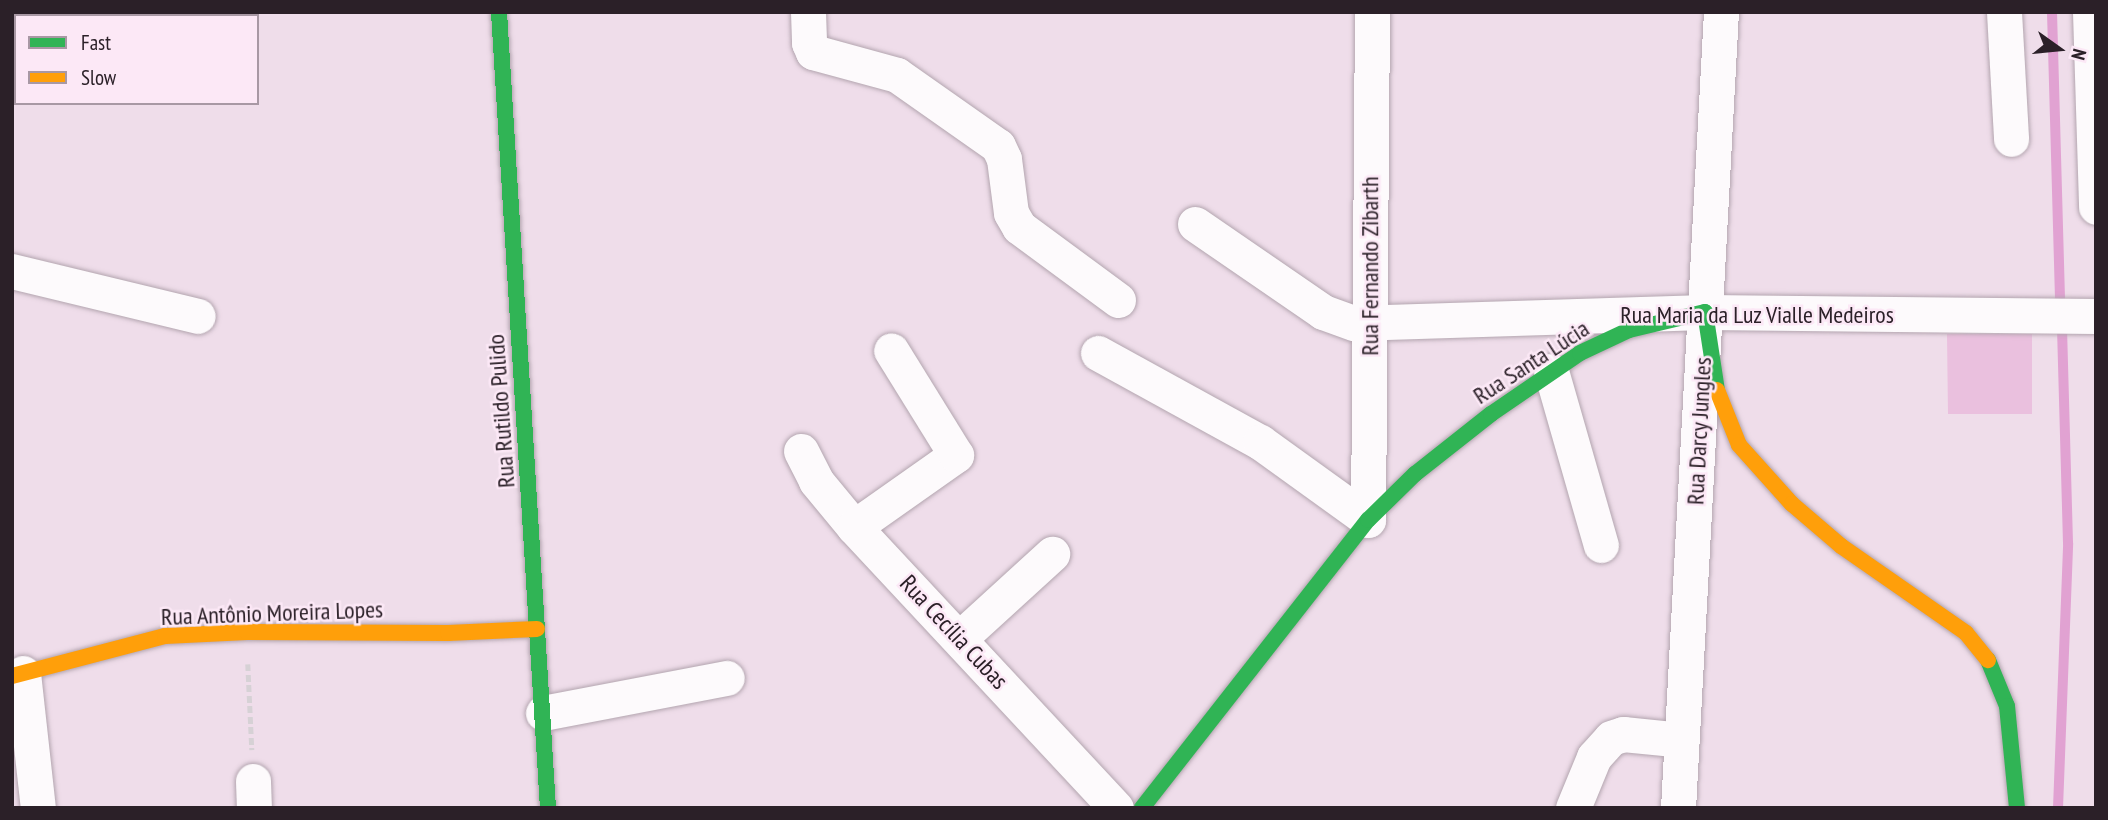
<!DOCTYPE html>
<meta charset="utf-8">
<style>
body{margin:0}
#map{position:relative;width:2108px;height:820px;overflow:hidden;background:#efddea;font-family:"PT Sans Narrow",sans-serif}
div>[style]{position:absolute}
[style*='--x']{left:calc(var(--x)*1px);top:calc(var(--y)*1px);width:calc(var(--w)*1px);rotate:calc(var(--a)*1deg)}
.green>*{inset:0;background:#eac0de}
.stream>*{height:10px;margin:-5px;padding:0 5px;transform-origin:5px;border-radius:5px;background:#e1a2d2}
.path>*{height:4.5px;margin-top:-2.25px;transform-origin:0;background:repeating-linear-gradient(90deg,#d6d1d5 0 7px,transparent 0 10.5px)}
.roads{filter:drop-shadow(0 0 2px #b3a5af) drop-shadow(0 0 2px #b3a5af)}
.street>*{height:35px;margin:-17.5px;padding:0 17.5px;transform-origin:17.5px;border-radius:17.5px;background:#fdfafc}
.fast>*{height:16px;margin:-8px;padding:0 8px;transform-origin:8px;border-radius:8px;background:#30b455}
.slow>*{height:16px;margin:-8px;padding:0 8px;transform-origin:8px;border-radius:8px;background:#ff9f0a}
span{translate:-50% -50%;white-space:nowrap;text-align:center;line-height:1.15;-webkit-text-stroke:5px #fce8f6;paint-order:stroke}
.street-label{font-size:24px;color:#2b2028}
.frame{position:absolute;inset:0;border:14px solid #2b2028;pointer-events:none}
.legend{position:absolute;left:14px;top:14px;width:245px;height:91px;box-sizing:border-box;background:#fce8f6;border:2px solid #a898a4;margin:0;padding:9px 12px;list-style:none;font-size:21px;color:#2b2028}
.legend li{display:flex;align-items:center;gap:14px;height:35px}
.legend b{width:35px;border:2px solid #a898a4}
.north{position:absolute;left:2024px;top:14px;width:70px;height:70px;-webkit-text-stroke:5px #fce8f6;paint-order:stroke;rotate:105deg;font-size:19px;font-weight:700;line-height:28px;text-align:center;color:#2b2028}
.north::after{content:'';display:block;margin:auto;width:24px;height:32px;background:#2b2028;clip-path:polygon(50% 0,100% 100%,50% 72%,0 100%)}
</style>
<div id="map">
<div class="green">
<i style="clip-path:polygon(1947px 334px,2032px 334px,2032px 414px,1948px 414px)"></i>
</div>
<div class="stream">
<i style="--x:2052;--y:12;--w:286;--a:88.4"></i>
<i style="--x:2058;--y:808;--w:265;--a:-87.8"></i>
<i style="--x:2068;--y:543;--w:211;--a:-91.6"></i>
</div>
<div class="path">
<i style="--x:248;--y:664;--w:86;--a:87.3"></i>
</div>
<div class="roads">
<div class="street">
<i style="--x:808;--y:12;--w:31;--a:88"></i>
<i style="--x:809;--y:43;--w:10;--a:66"></i>
<i style="--x:813;--y:52;--w:87;--a:15.3"></i>
<i style="--x:897;--y:75;--w:123;--a:35.1"></i>
<i style="--x:998;--y:146;--w:14;--a:65"></i>
<i style="--x:1004;--y:159;--w:54;--a:82.6"></i>
<i style="--x:1011;--y:213;--w:16;--a:60"></i>
<i style="--x:1019;--y:227;--w:123;--a:36.4"></i>
<i style="--x:2004;--y:12;--w:127;--a:86.8"></i>
<i style="--x:2090;--y:12;--w:195;--a:88.2"></i>
<i style="--x:1195;--y:224;--w:155;--a:34.5"></i>
<i style="--x:1323;--y:312;--w:33;--a:20"></i>
<i style="--x:1354;--y:323;--w:351;--a:-1.8"></i>
<i style="--x:1705;--y:312;--w:391;--a:0.6"></i>
<i style="--x:12;--y:271;--w:191;--a:13.6"></i>
<i style="--x:1098;--y:353;--w:185;--a:28.8"></i>
<i style="--x:1260;--y:442;--w:133;--a:35.8"></i>
<i style="--x:1551;--y:371;--w:181;--a:74"></i>
<i style="--x:801;--y:451;--w:34;--a:63"></i>
<i style="--x:816;--y:481;--w:60;--a:50.4"></i>
<i style="--x:854;--y:527;--w:384;--a:47"></i>
<i style="--x:1368;--y:520;--w:508;--a:-89.55"></i>
<i style="--x:854;--y:527;--w:125;--a:-35.2"></i>
<i style="--x:956;--y:455;--w:123;--a:-121.8"></i>
<i style="--x:960;--y:638;--w:125;--a:-42.4"></i>
<i style="--x:23;--y:673;--w:136;--a:83.7"></i>
<i style="--x:543;--y:713;--w:187;--a:-10.8"></i>
<i style="--x:253;--y:781;--w:27;--a:88"></i>
<i style="--x:1573;--y:808;--w:55;--a:-67.6"></i>
<i style="--x:1594;--y:757;--w:25;--a:-48"></i>
<i style="--x:1611;--y:738;--w:13;--a:-18"></i>
<i style="--x:1623;--y:734;--w:59;--a:5.8"></i>
<i style="--x:1678;--y:808;--w:797;--a:-86.91"></i>
</div>
<div class="fast">
<i style="--x:499;--y:12;--w:798;--a:86.48"></i>
<i style="--x:1988;--y:660;--w:50;--a:67.6"></i>
<i style="--x:2007;--y:706;--w:102;--a:84.4"></i>
<i style="--x:1142;--y:808;--w:366;--a:-51.9"></i>
<i style="--x:1368;--y:520;--w:66;--a:-44.4"></i>
<i style="--x:1415;--y:474;--w:97;--a:-38.3"></i>
<i style="--x:1491;--y:414;--w:108;--a:-34.4"></i>
<i style="--x:1580;--y:353;--w:54;--a:-25.1"></i>
<i style="--x:1629;--y:330;--w:78;--a:-13.3"></i>
<i style="--x:1705;--y:312;--w:79;--a:81.3"></i>
</div>
<div class="slow">
<i style="--x:1717;--y:390;--w:59;--a:68.2"></i>
<i style="--x:1739;--y:445;--w:79;--a:48.1"></i>
<i style="--x:1792;--y:504;--w:65;--a:40.6"></i>
<i style="--x:1841;--y:546;--w:152;--a:34.8"></i>
<i style="--x:1966;--y:633;--w:35;--a:51"></i>
<i style="--x:12;--y:676;--w:158;--a:-14.7"></i>
<i style="--x:165;--y:636;--w:82;--a:-2.8"></i>
<i style="--x:247;--y:632;--w:201;--a:0.3"></i>
<i style="--x:448;--y:633;--w:89;--a:-2.6"></i>
</div>
</div>
<div class="street-label">
<span style="left:1370px;top:266px;rotate:-90deg">Rua Fernando Zibarth</span>
<span style="left:1757px;top:315px">Rua Maria da Luz Vialle Medeiros</span>
<span style="left:1531px;top:362px;rotate:-33deg">Rua Santa Lúcia</span>
<span style="left:501px;top:411px;rotate:-94deg">Rua Rutildo Pulido</span>
<span style="left:1699px;top:431px;rotate:-87deg">Rua Darcy Jungles</span>
<span style="left:272px;top:613px;rotate:-2deg">Rua Antônio Moreira Lopes</span>
<span style="left:954px;top:632px;rotate:47deg">Rua Cecília Cubas</span>
</div>
<div class="frame"></div>
<ul class="legend">
<li><b style="height:9px;background:#30b455"></b>Fast</li>
<li><b style="height:9px;background:#ff9f0a"></b>Slow</li>
</ul>
<div class="north">N</div>
</div>
